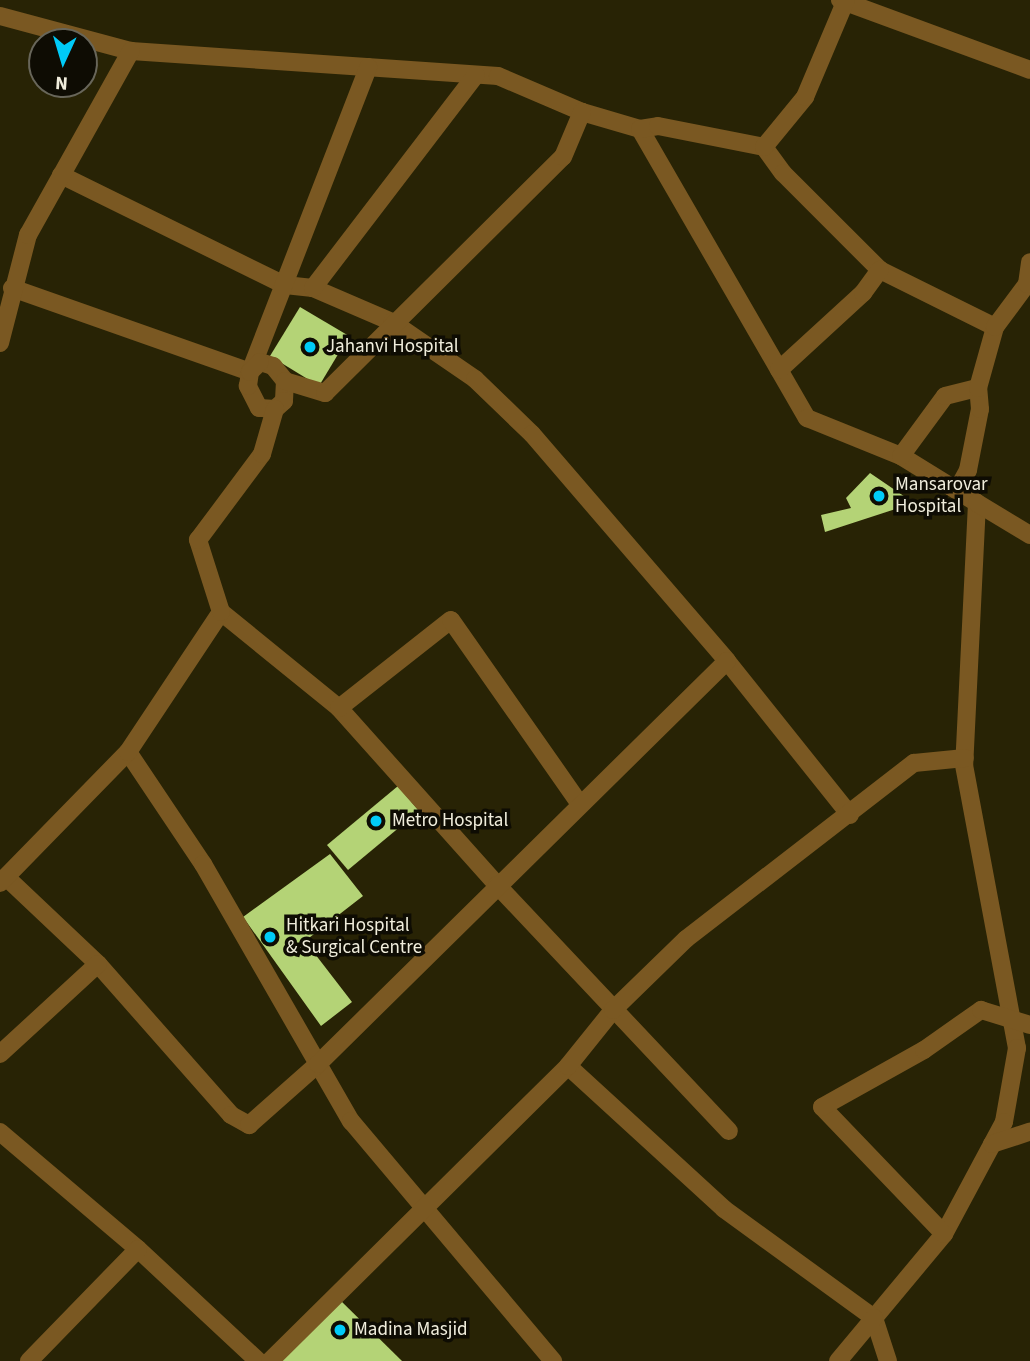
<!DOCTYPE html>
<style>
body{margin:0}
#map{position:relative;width:1030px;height:1361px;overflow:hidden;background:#282305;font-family:"Source Sans 3",sans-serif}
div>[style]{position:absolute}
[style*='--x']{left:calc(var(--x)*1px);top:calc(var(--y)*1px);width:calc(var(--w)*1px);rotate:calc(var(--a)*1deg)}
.building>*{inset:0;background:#b4d376}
.minor>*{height:18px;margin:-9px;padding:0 9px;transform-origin:9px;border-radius:9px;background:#7a5822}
.dots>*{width:19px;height:19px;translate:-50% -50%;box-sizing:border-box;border:4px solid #0e0c03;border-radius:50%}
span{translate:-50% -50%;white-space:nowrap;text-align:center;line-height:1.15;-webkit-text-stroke:7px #0e0c03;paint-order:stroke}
.poi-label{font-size:19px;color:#f0eddc}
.left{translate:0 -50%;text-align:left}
.north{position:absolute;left:28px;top:28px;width:70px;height:70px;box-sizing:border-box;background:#0e0c03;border:2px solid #68665a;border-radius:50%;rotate:184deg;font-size:19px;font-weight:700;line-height:28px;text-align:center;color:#f0eddc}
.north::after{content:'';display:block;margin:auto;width:24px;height:32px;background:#00cbf8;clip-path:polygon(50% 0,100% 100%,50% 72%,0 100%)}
</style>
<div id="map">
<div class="building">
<i style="clip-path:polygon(300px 307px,349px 336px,319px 386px,270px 356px)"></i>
<i style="clip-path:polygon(870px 473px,914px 503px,825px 532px,821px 515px,851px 508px,846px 498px)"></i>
<i style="clip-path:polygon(398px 786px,419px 811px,348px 870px,327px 845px)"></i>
<i style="clip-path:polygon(330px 854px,363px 896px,305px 941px,352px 1002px,321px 1026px,243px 917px)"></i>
<i style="clip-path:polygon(339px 1299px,402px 1361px,279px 1361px)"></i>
</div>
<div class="minor">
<i style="--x:840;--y:0;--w:202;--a:20.2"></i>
<i style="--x:0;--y:16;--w:136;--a:15"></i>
<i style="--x:131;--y:51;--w:368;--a:3.9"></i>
<i style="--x:498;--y:76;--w:91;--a:23.2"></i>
<i style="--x:582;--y:112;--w:60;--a:16.3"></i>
<i style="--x:640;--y:129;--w:334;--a:60"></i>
<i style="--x:807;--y:418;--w:101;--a:22"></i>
<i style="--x:901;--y:456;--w:89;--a:31.7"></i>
<i style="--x:977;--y:503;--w:262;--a:92.8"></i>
<i style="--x:964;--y:765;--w:288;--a:79.4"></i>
<i style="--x:1017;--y:1048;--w:75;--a:100"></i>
<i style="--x:1004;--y:1122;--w:127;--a:118.2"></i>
<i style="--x:944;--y:1234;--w:109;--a:129.8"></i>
<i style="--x:874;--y:1318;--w:45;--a:72"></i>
<i style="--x:640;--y:129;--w:18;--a:-9"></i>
<i style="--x:658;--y:126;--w:108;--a:11.2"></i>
<i style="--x:764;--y:147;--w:32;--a:54"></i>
<i style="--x:783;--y:173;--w:137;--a:45"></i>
<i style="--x:880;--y:270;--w:128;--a:26.4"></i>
<i style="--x:764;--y:147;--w:65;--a:-50.6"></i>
<i style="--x:805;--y:97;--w:105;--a:-67.1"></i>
<i style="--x:61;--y:175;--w:250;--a:26.2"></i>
<i style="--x:285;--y:285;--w:28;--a:6"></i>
<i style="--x:313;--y:288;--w:86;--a:23.3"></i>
<i style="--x:392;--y:322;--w:101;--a:34.5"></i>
<i style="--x:475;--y:379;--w:79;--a:44"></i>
<i style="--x:532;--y:434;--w:299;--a:49.3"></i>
<i style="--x:727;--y:661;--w:197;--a:51.4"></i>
<i style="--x:12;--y:288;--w:252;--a:19.4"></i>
<i style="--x:250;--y:372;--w:327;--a:-68.8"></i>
<i style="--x:313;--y:288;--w:268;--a:-52.6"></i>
<i style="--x:0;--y:343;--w:112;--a:-75.5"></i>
<i style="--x:28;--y:235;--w:211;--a:-60.8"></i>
<i style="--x:260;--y:362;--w:14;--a:17"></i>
<i style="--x:273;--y:366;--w:19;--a:51"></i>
<i style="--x:285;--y:381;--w:20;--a:93"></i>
<i style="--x:284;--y:401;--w:12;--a:138"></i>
<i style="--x:275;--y:409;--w:16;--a:-176"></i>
<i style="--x:259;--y:408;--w:25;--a:-117"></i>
<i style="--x:248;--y:386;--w:14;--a:-82"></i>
<i style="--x:250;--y:372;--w:14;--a:-45"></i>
<i style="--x:779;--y:370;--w:114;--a:-42.5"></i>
<i style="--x:863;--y:293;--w:29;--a:-54"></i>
<i style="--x:285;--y:381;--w:42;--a:16.7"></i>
<i style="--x:325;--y:393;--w:335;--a:-44.8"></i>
<i style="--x:563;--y:157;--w:49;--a:-67.1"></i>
<i style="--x:901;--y:456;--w:74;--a:-53.7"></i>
<i style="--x:945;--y:396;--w:34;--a:-14"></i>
<i style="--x:957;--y:490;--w:23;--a:-61"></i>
<i style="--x:968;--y:470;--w:62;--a:-78.9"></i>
<i style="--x:980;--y:409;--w:21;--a:-95"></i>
<i style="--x:978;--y:388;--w:63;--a:-74.4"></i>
<i style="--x:995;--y:327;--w:54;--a:-53.3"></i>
<i style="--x:1027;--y:284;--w:22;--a:-82"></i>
<i style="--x:977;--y:503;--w:62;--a:31.1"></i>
<i style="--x:221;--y:612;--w:152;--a:39.1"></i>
<i style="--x:339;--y:708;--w:237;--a:48.2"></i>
<i style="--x:497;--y:885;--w:338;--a:46.7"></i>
<i style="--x:339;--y:708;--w:142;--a:-38.2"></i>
<i style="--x:451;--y:620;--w:225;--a:55"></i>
<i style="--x:128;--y:752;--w:135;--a:56.2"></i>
<i style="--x:203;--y:864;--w:297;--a:60.1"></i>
<i style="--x:351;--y:1121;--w:314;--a:49.9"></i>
<i style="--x:6;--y:877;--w:127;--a:43.4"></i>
<i style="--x:98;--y:964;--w:201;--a:48.6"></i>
<i style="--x:231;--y:1115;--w:21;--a:29"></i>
<i style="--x:249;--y:1125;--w:92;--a:-41.5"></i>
<i style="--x:318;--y:1064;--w:574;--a:-44.58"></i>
<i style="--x:0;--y:883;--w:183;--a:-45.7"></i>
<i style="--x:128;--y:752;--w:168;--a:-56.4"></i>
<i style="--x:221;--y:612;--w:76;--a:-107.7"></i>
<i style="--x:198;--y:540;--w:107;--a:-53.3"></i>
<i style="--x:262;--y:454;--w:47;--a:-73.9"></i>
<i style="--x:0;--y:1054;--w:133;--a:-42.6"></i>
<i style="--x:568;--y:1066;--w:212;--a:42.5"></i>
<i style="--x:724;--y:1209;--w:185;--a:36"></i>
<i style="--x:874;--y:1318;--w:56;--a:129.9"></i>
<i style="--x:0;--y:1132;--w:181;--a:40.3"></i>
<i style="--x:138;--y:1249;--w:164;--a:43"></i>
<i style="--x:992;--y:1144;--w:40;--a:-18"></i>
<i style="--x:944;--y:1234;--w:176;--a:-133.8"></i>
<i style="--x:822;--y:1107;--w:117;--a:-29.2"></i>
<i style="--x:924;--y:1050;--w:70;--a:-35.1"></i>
<i style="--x:981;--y:1010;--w:51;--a:17"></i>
<i style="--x:29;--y:1361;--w:156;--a:-45.8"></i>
<i style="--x:270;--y:1361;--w:419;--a:-44.7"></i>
<i style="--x:568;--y:1066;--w:72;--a:-51.2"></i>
<i style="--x:613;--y:1010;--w:102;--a:-44.2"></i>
<i style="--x:686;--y:939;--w:288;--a:-37.7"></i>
<i style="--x:914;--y:763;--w:51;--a:-5.6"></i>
</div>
<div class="dots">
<i style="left:310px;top:347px;background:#00cbf8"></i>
<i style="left:879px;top:496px;background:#00cbf8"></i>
<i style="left:376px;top:821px;background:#00cbf8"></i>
<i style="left:270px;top:937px;background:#00cbf8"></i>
<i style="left:340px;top:1330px;background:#00cbf8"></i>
</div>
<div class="poi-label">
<span class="left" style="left:326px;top:347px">Jahanvi Hospital</span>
<span class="left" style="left:895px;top:496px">Mansarovar<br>Hospital</span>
<span class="left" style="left:392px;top:821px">Metro Hospital</span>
<span class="left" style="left:286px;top:937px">Hitkari Hospital<br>&amp; Surgical Centre</span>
<span class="left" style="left:354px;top:1330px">Madina Masjid</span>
</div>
<div class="north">N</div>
</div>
